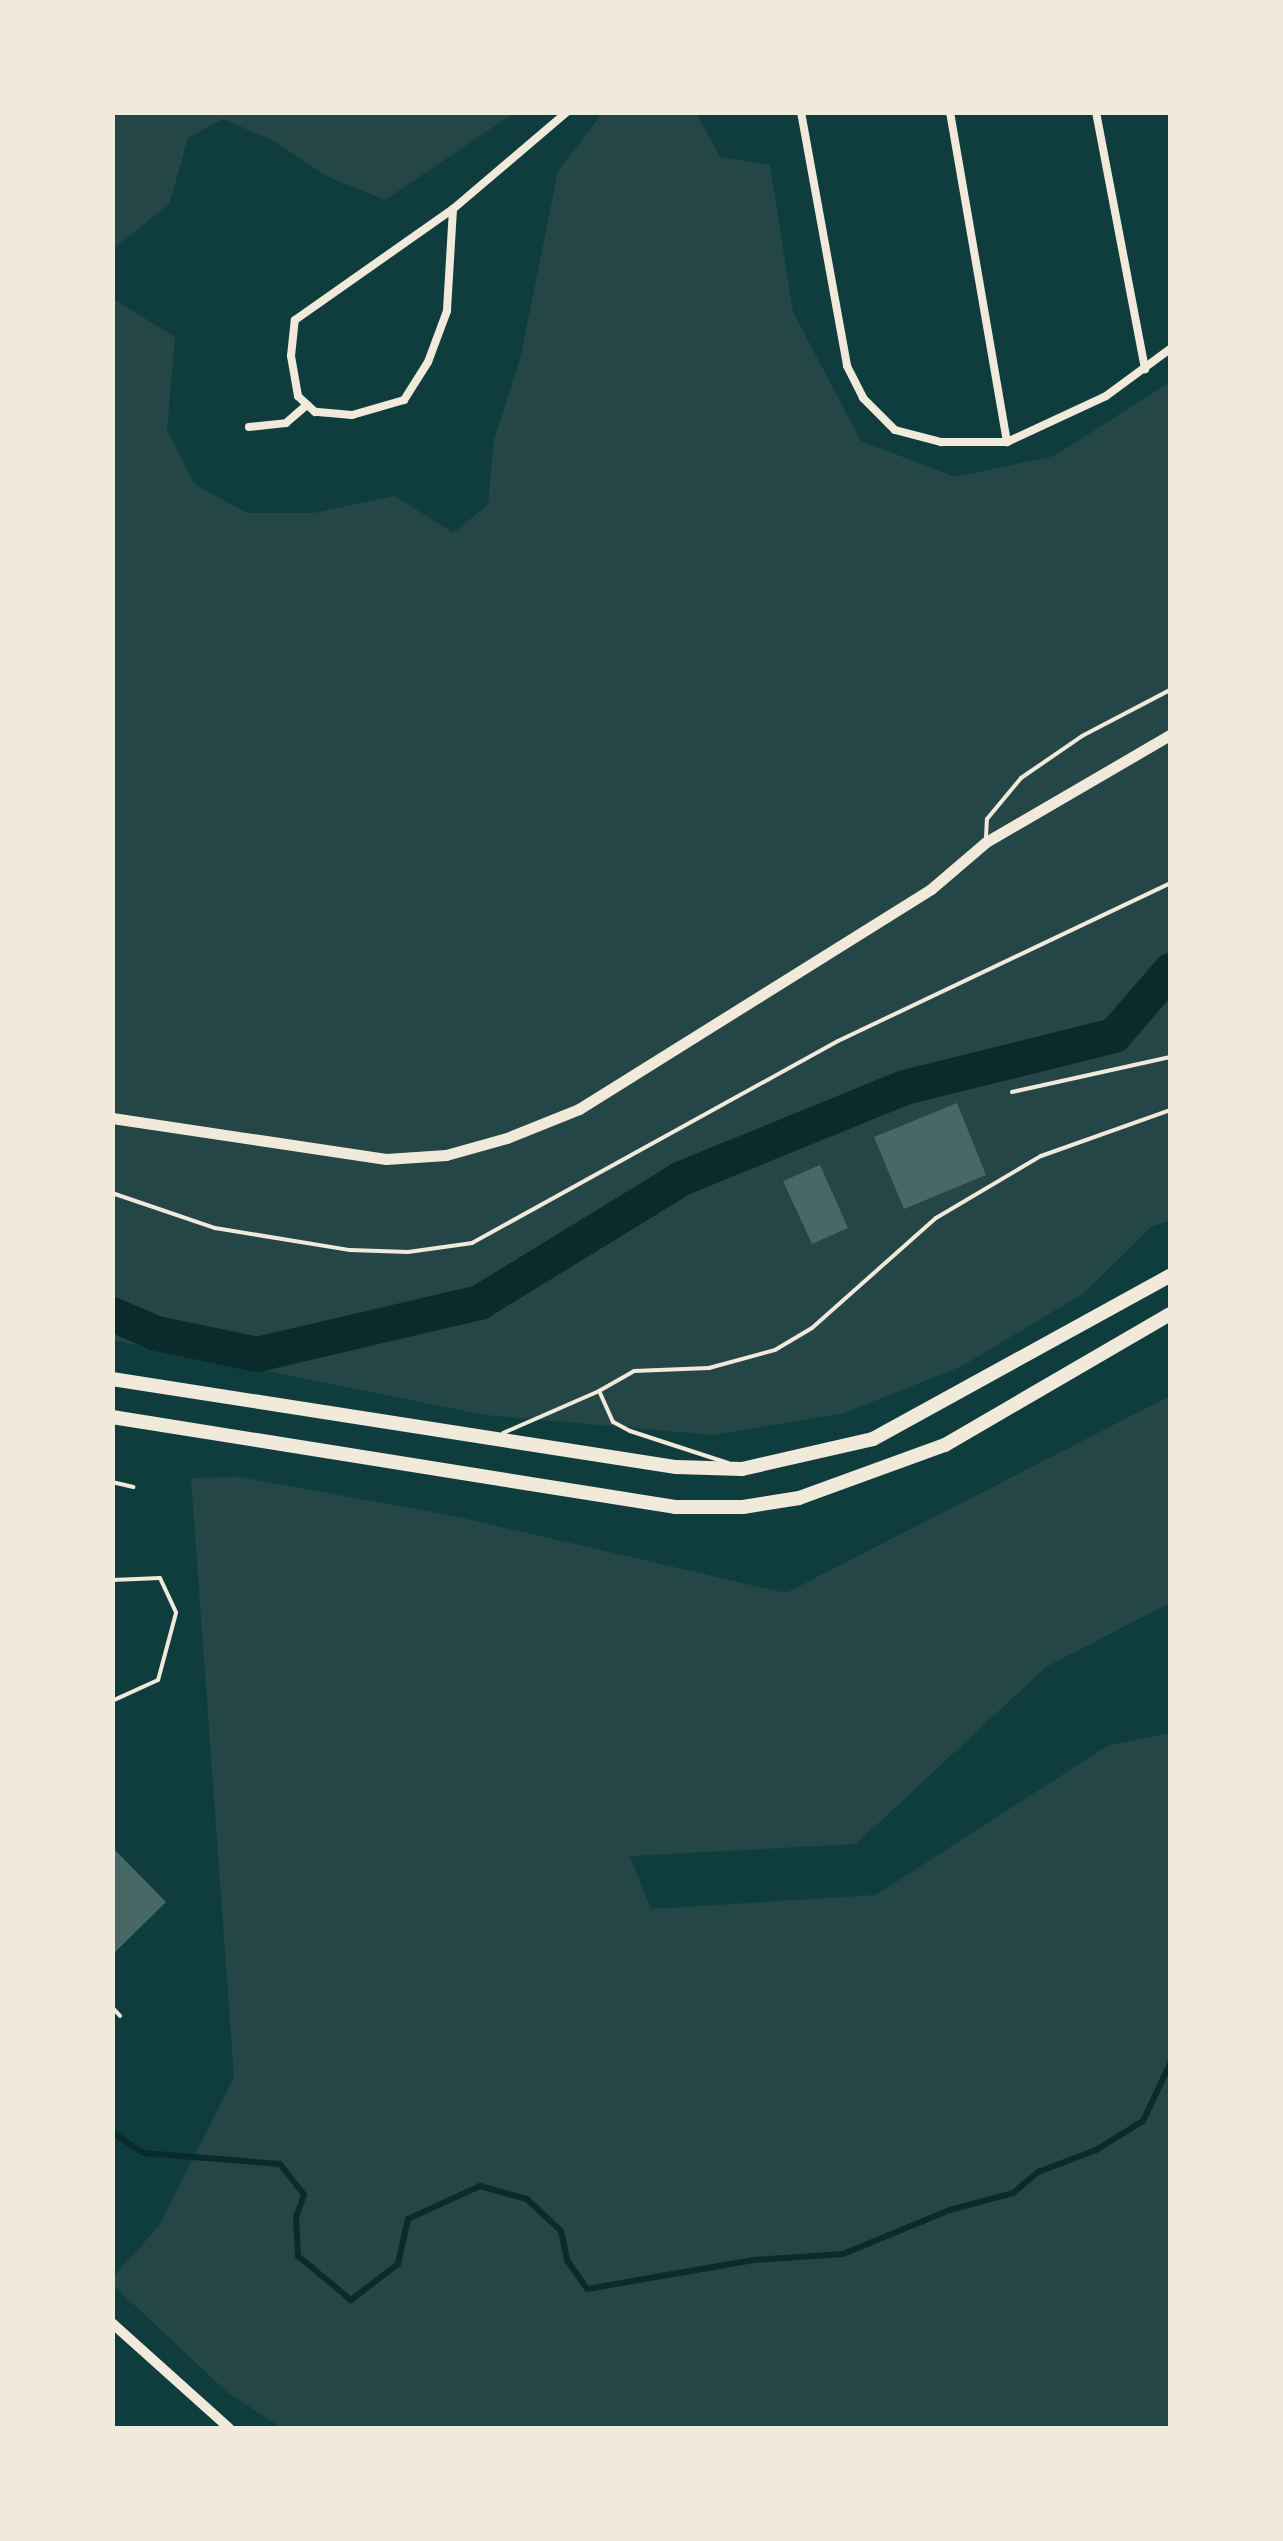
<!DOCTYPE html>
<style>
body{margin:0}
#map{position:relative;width:1283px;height:2541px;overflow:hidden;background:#0f3d3e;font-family:"Space Grotesk",sans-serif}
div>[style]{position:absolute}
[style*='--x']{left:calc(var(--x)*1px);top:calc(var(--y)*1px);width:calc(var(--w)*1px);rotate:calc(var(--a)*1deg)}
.green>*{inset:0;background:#244646}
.stream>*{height:6px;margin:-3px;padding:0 3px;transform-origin:3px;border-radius:3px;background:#0a2a2b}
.river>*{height:35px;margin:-17.5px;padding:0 17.5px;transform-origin:17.5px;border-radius:17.5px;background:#0a2a2b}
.building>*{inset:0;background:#486865}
.path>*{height:4px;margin:-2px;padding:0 2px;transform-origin:2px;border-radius:2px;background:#f1e9da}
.service>*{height:4px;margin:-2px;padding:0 2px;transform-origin:2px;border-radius:2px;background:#f1e9da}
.minor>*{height:8px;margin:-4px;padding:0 4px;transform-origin:4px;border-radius:4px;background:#f1e9da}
.tertiary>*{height:10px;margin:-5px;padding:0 5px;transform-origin:5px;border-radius:5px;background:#f1e9da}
.secondary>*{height:11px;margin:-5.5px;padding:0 5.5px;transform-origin:5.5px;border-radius:5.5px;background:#f1e9da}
.trunk>*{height:14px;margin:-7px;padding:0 7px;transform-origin:7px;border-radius:7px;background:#f1e9da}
span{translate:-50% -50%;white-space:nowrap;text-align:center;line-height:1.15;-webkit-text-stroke:10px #f1e9da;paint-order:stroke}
.frame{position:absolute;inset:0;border:115px solid #f1e9da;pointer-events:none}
</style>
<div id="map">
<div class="green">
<i style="clip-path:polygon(113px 112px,514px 112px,514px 113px,385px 200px,328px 177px,274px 141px,223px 119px,188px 138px,169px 204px,113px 249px)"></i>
<i style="clip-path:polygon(603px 113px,696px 113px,720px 157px,770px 165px,793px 312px,861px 441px,955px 477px,1054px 456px,1170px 382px,1170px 1221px,1152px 1226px,1084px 1293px,962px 1366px,844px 1413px,713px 1435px,485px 1415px,113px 1340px,112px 298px,175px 337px,167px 430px,194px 484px,247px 513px,313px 513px,395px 496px,453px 533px,488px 505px,494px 440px,520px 359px,558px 171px)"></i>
<i style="clip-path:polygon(1170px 1396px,1170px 1603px,1046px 1667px,856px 1844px,630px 1856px,651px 1909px,876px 1895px,1107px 1746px,1170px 1733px,1170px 2428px,282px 2428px,227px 2392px,113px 2285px,113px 2277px,159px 2226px,234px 2077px,191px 1478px,239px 1477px,454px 1516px,786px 1593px)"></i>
</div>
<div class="stream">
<i style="--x:112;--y:2132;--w:37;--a:34"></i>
<i style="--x:143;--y:2153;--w:137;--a:4.6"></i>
<i style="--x:280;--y:2164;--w:39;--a:52"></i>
<i style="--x:304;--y:2195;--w:23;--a:110"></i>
<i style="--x:296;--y:2217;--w:39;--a:87"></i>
<i style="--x:298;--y:2256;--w:69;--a:39.7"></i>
<i style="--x:351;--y:2300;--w:59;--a:-37.5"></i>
<i style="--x:398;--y:2264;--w:46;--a:-77.5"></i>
<i style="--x:408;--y:2219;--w:79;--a:-24.6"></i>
<i style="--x:480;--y:2186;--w:49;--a:15.5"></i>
<i style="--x:527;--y:2199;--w:47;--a:43.3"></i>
<i style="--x:561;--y:2231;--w:30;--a:78"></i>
<i style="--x:567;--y:2260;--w:35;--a:55"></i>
<i style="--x:587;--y:2289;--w:169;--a:-9.9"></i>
<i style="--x:753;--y:2260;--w:90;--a:-3.8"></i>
<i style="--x:843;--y:2254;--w:116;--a:-22.4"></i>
<i style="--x:950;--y:2210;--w:65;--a:-15.1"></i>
<i style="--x:1013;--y:2193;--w:33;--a:-40"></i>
<i style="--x:1038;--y:2172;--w:62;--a:-20.8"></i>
<i style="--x:1096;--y:2150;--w:55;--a:-31.7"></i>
<i style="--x:1143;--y:2121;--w:63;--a:-64.7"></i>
</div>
<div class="river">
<i style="--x:112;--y:1314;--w:48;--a:23.4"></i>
<i style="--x:156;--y:1333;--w:103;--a:11.7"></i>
<i style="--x:257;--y:1354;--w:228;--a:-13.2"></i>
<i style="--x:479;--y:1302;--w:237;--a:-31.5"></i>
<i style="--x:681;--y:1178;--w:241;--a:-22.2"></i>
<i style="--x:904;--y:1087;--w:216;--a:-13.9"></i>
<i style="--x:1114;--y:1035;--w:86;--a:-49.3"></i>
</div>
<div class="building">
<i style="clip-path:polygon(957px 1103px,986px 1175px,904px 1209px,874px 1137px)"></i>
<i style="clip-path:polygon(820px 1165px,848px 1228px,812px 1244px,783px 1181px)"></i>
<i style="clip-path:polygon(112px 1847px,166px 1902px,112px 1955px)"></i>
</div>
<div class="path">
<i style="--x:112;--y:1193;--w:109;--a:18.8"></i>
<i style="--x:215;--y:1228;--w:137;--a:9.3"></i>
<i style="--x:350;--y:1250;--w:58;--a:2"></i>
<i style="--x:408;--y:1252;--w:65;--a:-8"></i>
<i style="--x:472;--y:1243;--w:418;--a:-28.9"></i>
<i style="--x:838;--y:1041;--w:368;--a:-25.4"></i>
</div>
<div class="service">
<i style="--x:986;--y:837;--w:18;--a:-87"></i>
<i style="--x:987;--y:819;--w:53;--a:-50.3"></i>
<i style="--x:1021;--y:778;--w:74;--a:-34.5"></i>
<i style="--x:1082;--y:736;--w:99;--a:-27.6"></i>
<i style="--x:1012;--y:1092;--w:162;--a:-12.5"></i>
<i style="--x:503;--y:1433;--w:105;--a:-23.6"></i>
<i style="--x:728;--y:1463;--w:103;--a:-161.9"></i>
<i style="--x:630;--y:1431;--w:19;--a:-152"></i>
<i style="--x:613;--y:1422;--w:34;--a:-114"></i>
<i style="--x:599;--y:1391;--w:40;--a:-29.7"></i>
<i style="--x:634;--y:1371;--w:75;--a:-2.3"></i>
<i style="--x:709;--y:1368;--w:68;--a:-15.3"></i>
<i style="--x:775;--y:1350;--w:43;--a:-30.7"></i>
<i style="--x:812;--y:1328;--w:166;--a:-41.6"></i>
<i style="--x:936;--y:1218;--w:122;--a:-30.6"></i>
<i style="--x:1041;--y:1156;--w:137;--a:-19.6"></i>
<i style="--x:112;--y:1482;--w:22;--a:13"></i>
<i style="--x:112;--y:1580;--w:48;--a:-2.4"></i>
<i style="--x:160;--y:1578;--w:38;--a:65"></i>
<i style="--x:176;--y:1613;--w:69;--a:105"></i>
<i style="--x:158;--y:1680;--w:51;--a:155.5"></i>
<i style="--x:112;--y:2007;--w:12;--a:48"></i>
</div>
<div class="minor">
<i style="--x:801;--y:112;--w:258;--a:79.7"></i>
<i style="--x:847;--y:366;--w:36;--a:63"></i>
<i style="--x:863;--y:398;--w:45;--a:45"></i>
<i style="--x:895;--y:430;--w:48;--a:14.6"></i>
<i style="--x:941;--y:442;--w:66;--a:0"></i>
<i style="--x:1007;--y:442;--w:109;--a:-24.9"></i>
<i style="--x:1106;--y:396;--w:79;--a:-36.3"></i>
<i style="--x:950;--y:112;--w:335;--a:80.2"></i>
<i style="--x:1096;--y:112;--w:262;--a:79.2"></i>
<i style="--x:453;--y:209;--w:102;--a:93.4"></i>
<i style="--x:447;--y:311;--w:54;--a:110.4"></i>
<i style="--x:428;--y:362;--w:45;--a:122.3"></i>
<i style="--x:404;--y:400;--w:54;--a:163.9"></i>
<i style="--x:352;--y:415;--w:37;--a:-175"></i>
<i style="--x:315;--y:412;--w:23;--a:-137"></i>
<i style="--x:298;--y:396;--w:41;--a:-99.9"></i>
<i style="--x:291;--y:356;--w:36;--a:-84"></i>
<i style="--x:295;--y:320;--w:193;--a:-35.1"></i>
<i style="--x:453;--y:209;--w:150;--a:-40.4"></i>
<i style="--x:249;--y:427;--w:37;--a:-6"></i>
<i style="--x:286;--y:423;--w:28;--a:-41"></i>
</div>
<div class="tertiary">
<i style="--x:112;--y:2323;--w:157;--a:41.9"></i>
</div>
<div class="secondary">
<i style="--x:112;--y:1118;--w:277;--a:8.5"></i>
<i style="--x:386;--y:1159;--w:60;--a:-3.8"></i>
<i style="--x:446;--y:1155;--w:63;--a:-15.6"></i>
<i style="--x:507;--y:1138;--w:78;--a:-21.9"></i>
<i style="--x:579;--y:1109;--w:415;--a:-32"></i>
<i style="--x:931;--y:889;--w:72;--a:-40.5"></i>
<i style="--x:986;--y:842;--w:213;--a:-30.2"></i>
</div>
<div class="trunk">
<i style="--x:112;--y:1379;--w:571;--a:8.87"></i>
<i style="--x:676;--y:1467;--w:66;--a:1.7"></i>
<i style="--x:742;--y:1469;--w:134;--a:-12.9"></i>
<i style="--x:873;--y:1439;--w:339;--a:-28.8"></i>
<i style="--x:112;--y:1417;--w:570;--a:9.08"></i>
<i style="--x:675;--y:1507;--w:68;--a:0"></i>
<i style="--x:743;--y:1507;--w:57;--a:-9.1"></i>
<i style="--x:799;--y:1498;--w:155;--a:-20"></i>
<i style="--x:945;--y:1445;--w:260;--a:-30.2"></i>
</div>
<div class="frame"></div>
</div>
